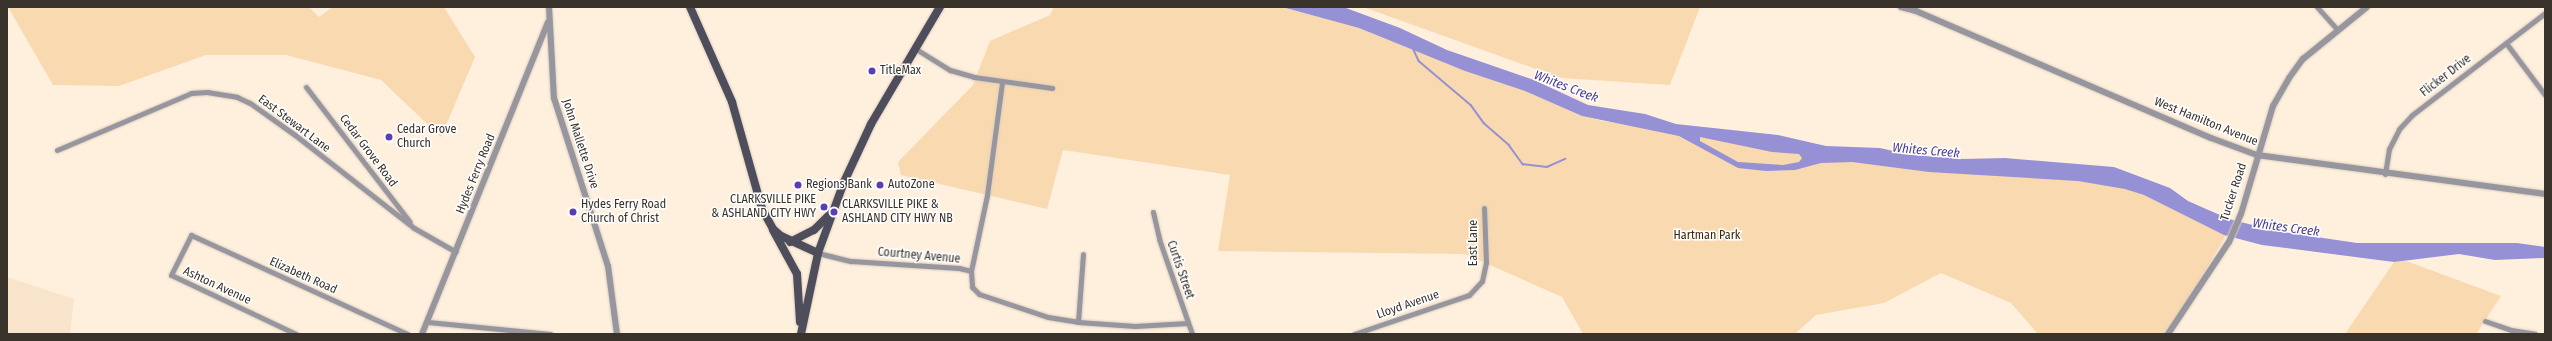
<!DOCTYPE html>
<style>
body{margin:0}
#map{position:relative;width:2552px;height:341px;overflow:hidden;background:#fff0de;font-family:"Fira Sans Condensed",sans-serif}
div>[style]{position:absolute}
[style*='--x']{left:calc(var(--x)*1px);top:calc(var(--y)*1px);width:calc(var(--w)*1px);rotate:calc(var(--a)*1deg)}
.built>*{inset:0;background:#f7e4cb}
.green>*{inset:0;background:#f9d9b0}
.water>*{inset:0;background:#9690d5}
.stream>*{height:1.5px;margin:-0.75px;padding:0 0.75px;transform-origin:0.75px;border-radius:0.75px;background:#9690d5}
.roads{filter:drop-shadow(0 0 1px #dbcebe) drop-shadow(0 0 1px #dbcebe)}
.minor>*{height:5px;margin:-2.5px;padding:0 2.5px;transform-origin:2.5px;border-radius:2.5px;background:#97969f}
.tertiary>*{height:6px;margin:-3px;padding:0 3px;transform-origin:3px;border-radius:3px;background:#97969f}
.primary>*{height:8px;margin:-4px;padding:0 4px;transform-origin:4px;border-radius:4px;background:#4d4d5c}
.dots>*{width:11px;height:11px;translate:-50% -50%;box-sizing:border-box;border:2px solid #fff;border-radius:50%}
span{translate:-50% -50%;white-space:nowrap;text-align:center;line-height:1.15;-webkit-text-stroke:3px #fff;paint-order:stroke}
.poi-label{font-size:12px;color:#38322b}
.left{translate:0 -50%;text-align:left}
.right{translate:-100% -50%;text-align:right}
.street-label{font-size:12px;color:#38322b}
.park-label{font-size:12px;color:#3b2709}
.water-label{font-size:13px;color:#4b3c8f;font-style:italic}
.frame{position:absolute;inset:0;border:8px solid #38322b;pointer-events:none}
</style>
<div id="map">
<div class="built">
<i style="clip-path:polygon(7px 277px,74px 299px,70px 334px,7px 334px)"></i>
</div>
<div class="green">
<i style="clip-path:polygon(8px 7px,309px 7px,319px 17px,333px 7px,444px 7px,475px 57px,441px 137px,381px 80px,286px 55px,206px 55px,119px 86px,53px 85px)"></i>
<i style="clip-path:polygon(1054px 7px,1282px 7px,1359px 28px,1465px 71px,1525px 91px,1582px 116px,1602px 121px,2025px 169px,2138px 190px,2226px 235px,2190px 297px,2164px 334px,2038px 334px,2011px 303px,1941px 273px,1884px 303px,1816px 315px,1795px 334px,1583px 334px,1562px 297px,1465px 254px,1218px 251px,1230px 175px,1063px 150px,1047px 209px,901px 175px,898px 162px,973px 85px,990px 41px,1050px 15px)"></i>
<i style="clip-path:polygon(1363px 7px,1700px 7px,1670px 85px,1561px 78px)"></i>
<i style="clip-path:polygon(2406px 261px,2501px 296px,2476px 334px,2345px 334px,2394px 262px)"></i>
</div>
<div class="water">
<i style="clip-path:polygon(evenodd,1282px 7px,1346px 8px,1400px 28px,1447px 50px,1534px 80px,1588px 105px,1645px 114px,1676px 124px,1778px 135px,1826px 146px,1880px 148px,1911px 155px,1964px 159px,2005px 158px,2114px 167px,2170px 188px,2188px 201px,2229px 219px,2276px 231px,2357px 243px,2517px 243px,2545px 247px,2545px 258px,2495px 260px,2459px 254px,2394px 262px,2262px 245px,2224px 235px,2144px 195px,2125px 189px,2078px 181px,1929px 172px,1852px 162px,1821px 163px,1795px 170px,1766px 171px,1738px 168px,1679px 136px,1582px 116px,1525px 91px,1465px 71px,1359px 28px,1282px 7px,1700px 137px,1772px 152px,1799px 154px,1802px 158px,1799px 162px,1783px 165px,1738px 162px,1700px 141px,1700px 137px)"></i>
</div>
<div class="stream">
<i style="--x:1413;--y:48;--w:14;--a:65"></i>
<i style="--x:1419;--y:61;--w:68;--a:40.2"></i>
<i style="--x:1471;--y:105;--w:22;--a:54"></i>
<i style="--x:1484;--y:123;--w:33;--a:41"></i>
<i style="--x:1509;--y:145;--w:24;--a:54"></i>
<i style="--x:1523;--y:164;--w:24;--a:7"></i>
<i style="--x:1547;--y:167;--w:20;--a:-24"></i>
</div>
<div class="roads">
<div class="minor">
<i style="--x:2317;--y:7;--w:30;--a:48"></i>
<i style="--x:2506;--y:43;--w:65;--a:53.1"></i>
<i style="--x:916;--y:49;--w:40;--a:32"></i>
<i style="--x:950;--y:70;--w:25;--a:16"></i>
<i style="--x:974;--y:77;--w:79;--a:8"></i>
<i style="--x:306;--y:87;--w:170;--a:52.4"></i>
<i style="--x:57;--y:150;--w:146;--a:-23"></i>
<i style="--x:191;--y:93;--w:16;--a:-4"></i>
<i style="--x:207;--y:92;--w:30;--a:9"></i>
<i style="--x:237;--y:97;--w:14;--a:25"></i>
<i style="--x:250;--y:103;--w:55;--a:35.4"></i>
<i style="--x:295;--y:135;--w:151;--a:38"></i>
<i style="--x:414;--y:228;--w:48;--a:29.7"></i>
<i style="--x:2385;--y:174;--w:25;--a:-81"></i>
<i style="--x:2389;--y:149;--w:22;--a:-63"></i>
<i style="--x:2399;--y:129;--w:19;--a:-47"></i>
<i style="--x:2412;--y:115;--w:168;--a:-37.5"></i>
<i style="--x:1153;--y:212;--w:28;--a:77"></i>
<i style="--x:1159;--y:239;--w:101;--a:70.8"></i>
<i style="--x:818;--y:253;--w:34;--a:14"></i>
<i style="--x:851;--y:261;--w:108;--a:3.7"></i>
<i style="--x:959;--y:268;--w:12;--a:14"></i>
<i style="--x:971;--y:271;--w:16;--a:86"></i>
<i style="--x:972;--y:287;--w:10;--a:45"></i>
<i style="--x:979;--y:294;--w:73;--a:18.4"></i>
<i style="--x:1048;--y:317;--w:30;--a:9"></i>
<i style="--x:1078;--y:322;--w:57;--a:4"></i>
<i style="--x:1135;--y:326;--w:53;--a:-3.2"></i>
<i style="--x:971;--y:271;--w:78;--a:-78.1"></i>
<i style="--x:987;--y:195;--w:114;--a:-82.4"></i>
<i style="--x:2485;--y:321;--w:28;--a:19"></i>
<i style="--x:2511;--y:330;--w:24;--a:9"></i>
<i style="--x:428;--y:322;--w:123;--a:5.6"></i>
<i style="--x:1078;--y:322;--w:68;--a:-85.8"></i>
<i style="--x:296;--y:334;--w:138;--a:-154.7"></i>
<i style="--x:171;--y:275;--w:45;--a:-63.4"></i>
<i style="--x:191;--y:235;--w:238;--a:24.6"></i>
<i style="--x:1354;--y:334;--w:121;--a:-18.7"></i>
<i style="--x:1469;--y:295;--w:19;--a:-47"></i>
<i style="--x:1482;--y:281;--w:19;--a:-78"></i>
<i style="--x:1486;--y:262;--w:54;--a:-92.1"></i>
</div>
<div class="tertiary">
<i style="--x:549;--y:7;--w:91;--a:86.9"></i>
<i style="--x:554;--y:98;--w:176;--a:72.2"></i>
<i style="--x:608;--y:266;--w:69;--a:82.5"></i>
<i style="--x:1901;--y:7;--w:16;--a:15"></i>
<i style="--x:1916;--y:11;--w:321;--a:23.3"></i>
<i style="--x:2211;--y:138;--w:49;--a:20.3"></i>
<i style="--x:2257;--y:155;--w:291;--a:7.7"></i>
<i style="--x:422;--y:334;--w:336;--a:-68"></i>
<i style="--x:2168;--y:334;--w:110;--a:-56.5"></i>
<i style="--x:2229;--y:242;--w:30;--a:-67"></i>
<i style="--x:2241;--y:214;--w:113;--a:-73.5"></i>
<i style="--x:2273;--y:106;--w:32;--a:-60"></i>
<i style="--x:2289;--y:78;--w:24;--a:-54"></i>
<i style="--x:2303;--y:59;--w:82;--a:-39.1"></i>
</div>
<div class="primary">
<i style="--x:690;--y:7;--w:104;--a:66.1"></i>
<i style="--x:732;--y:102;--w:111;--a:74.3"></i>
<i style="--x:762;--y:209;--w:23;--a:61"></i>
<i style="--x:773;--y:229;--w:11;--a:41"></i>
<i style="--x:781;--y:236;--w:41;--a:24.7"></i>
<i style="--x:773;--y:230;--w:50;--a:61.4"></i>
<i style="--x:797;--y:274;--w:48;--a:86.4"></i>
<i style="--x:790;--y:242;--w:27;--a:-27"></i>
<i style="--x:814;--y:230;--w:23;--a:-45"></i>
<i style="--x:801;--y:334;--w:83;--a:-78.1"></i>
<i style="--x:818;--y:253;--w:76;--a:-69.9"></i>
<i style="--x:844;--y:182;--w:64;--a:-65"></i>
<i style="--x:871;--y:124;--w:136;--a:-59.5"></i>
</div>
</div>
<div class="dots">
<i style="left:872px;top:71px;background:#593db5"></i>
<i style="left:389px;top:137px;background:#593db5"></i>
<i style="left:798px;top:185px;background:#593db5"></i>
<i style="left:880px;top:185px;background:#593db5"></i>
<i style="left:824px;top:207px;background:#593db5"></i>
<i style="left:573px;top:212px;background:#593db5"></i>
<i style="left:834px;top:212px;background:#593db5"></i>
</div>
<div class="poi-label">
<span class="left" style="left:880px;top:71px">TitleMax</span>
<span class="left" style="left:397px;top:137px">Cedar Grove<br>Church</span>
<span class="left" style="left:806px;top:185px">Regions Bank</span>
<span class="left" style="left:888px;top:185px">AutoZone</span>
<span class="right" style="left:816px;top:207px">CLARKSVILLE PIKE<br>&amp; ASHLAND CITY HWY</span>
<span class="left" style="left:581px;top:212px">Hydes Ferry Road<br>Church of Christ</span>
<span class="left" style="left:842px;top:212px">CLARKSVILLE PIKE &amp;<br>ASHLAND CITY HWY NB</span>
</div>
<div class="street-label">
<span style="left:2446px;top:76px;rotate:-38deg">Flicker Drive</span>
<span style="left:2206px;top:122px;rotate:22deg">West Hamilton Avenue</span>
<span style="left:294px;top:124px;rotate:37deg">East Stewart Lane</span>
<span style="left:580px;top:144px;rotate:72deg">John Mallette Drive</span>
<span style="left:368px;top:151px;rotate:53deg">Cedar Grove Road</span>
<span style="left:476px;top:174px;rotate:-68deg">Hydes Ferry Road</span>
<span style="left:2234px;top:192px;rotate:-72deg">Tucker Road</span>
<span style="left:1474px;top:243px;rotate:-90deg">East Lane</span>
<span style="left:919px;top:256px;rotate:5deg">Courtney Avenue</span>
<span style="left:1180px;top:270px;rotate:71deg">Curtis Street</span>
<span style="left:303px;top:276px;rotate:24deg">Elizabeth Road</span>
<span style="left:217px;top:286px;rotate:25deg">Ashton Avenue</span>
<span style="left:1408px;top:305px;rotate:-19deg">Lloyd Avenue</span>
</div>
<div class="park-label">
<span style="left:1707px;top:236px">Hartman Park</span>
</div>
<div class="water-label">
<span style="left:1566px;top:87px;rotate:21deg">Whites Creek</span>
<span style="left:1926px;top:151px;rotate:5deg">Whites Creek</span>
<span style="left:2286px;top:228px;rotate:8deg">Whites Creek</span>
</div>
<div class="frame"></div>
</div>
